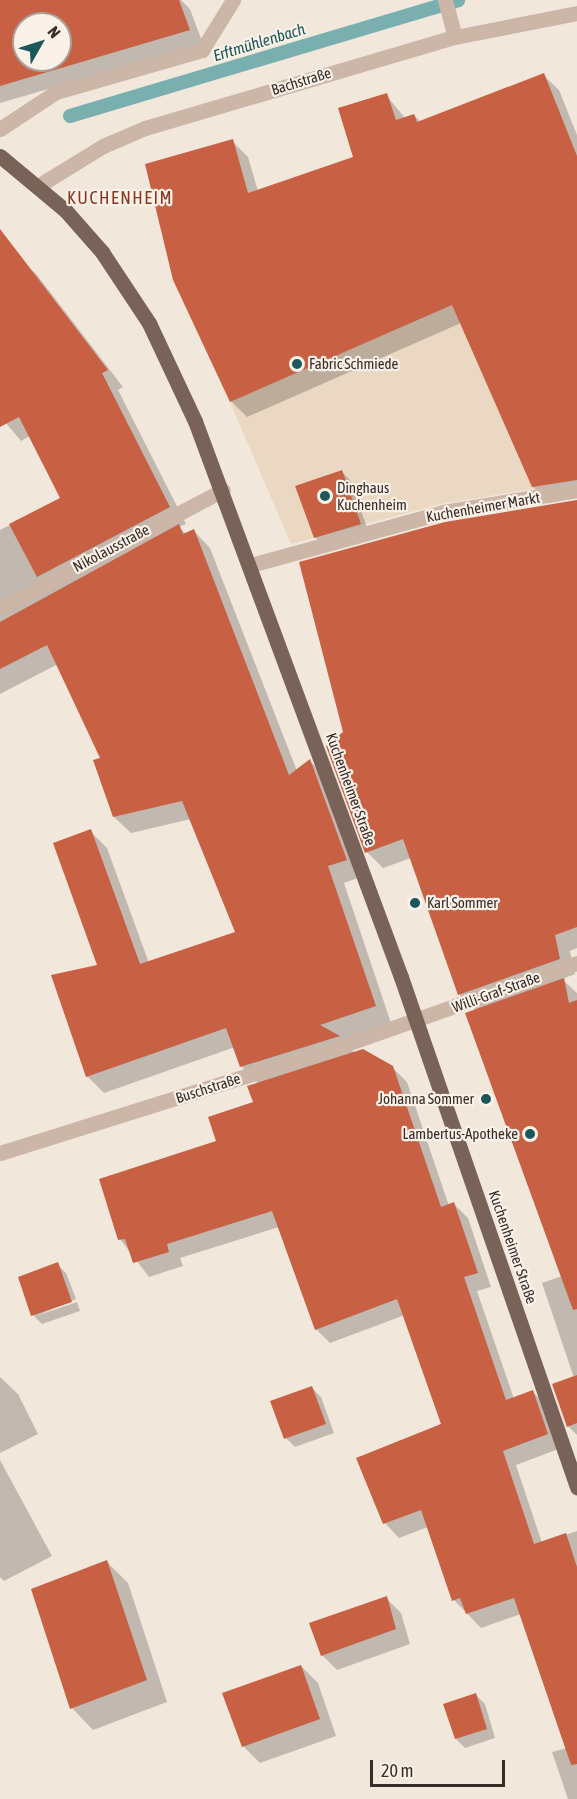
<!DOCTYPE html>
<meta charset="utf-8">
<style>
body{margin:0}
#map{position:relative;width:577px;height:1799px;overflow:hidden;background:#f2e7db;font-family:"Asap Condensed",sans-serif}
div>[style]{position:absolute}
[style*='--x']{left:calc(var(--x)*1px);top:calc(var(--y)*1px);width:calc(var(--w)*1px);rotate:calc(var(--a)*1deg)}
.plaza>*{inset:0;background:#ebd8c2}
.shadow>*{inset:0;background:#0003}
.stream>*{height:14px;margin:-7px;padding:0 7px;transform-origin:7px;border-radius:7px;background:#7aafb0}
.building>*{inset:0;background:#c86144}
.lane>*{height:15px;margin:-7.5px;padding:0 7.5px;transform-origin:7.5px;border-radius:7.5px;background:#cbb6a7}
.street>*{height:15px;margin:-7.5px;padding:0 7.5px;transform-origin:7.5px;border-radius:7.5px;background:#cbb6a7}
.primary>*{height:15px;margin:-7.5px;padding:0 7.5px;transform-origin:7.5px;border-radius:7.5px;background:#796358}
.dots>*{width:16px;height:16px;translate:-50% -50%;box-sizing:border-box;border:3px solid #faf1e8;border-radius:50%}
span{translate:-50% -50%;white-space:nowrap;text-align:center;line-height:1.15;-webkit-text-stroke:4.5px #faf1e8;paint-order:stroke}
.street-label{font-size:15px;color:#372c28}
.poi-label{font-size:15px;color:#372c28}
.left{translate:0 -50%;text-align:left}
.right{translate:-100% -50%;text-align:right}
.water-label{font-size:16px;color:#1c5759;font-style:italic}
.quarter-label{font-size:18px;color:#88361f;letter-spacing:1.5px}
.north{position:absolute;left:12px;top:12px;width:60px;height:60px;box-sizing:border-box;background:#faf1e8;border:2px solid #aca29b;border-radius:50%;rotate:51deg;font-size:16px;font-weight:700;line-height:24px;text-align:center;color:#372c28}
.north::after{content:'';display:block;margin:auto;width:21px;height:27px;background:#1c5759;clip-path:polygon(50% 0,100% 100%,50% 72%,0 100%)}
.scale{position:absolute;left:370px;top:1760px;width:135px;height:27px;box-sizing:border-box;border:3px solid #372c28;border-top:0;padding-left:8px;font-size:18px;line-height:21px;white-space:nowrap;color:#372c28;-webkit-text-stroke:4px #faf1e8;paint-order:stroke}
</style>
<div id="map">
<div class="plaza">
<i style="clip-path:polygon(evenodd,452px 305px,533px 489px,441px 504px,291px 544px,230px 402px,452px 305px,341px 470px,355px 506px,308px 523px,295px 486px,341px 470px)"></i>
</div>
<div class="shadow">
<i style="clip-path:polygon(evenodd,17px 0,181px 0,190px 9px,203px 44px,0 103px,0 5px,17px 0,24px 24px,60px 24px,60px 60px,24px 60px,24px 24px)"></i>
<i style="clip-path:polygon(543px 75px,559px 90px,577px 135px,577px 498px,549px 503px,533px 487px,461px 323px,247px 417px,231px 401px,232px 141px,248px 157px,258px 191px,355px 158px,386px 95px,405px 118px,414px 115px,421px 122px)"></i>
<i style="clip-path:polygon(0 241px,37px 275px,123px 387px,118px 390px,186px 524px,179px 527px,186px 534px,194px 531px,210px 548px,297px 771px,310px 761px,326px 777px,363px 876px,344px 883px,391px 1023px,341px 1039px,355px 1053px,392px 1067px,407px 1082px,449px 1206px,454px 1204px,468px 1218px,491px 1287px,477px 1291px,514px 1399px,533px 1392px,547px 1406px,561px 1448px,516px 1465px,542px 1543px,577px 1531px,577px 1799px,568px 1799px,552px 1752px,567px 1748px,521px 1614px,481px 1628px,454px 1600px,428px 1527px,399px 1538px,385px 1523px,358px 1459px,443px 1425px,405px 1315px,330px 1343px,316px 1329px,279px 1227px,180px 1258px,183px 1266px,149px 1277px,120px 1239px,254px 1103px,259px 1084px,242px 1067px,235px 1047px,104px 1093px,87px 1076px,99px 966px,90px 831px,107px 848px,149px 963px,237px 933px,191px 819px,131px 833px,114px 817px,102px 759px,58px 664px,0 694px,0 530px,62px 498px,30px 436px,21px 441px,0 416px)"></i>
<i style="clip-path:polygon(341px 471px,350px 480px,369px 533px,324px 546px,315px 537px)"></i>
<i style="clip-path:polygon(577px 501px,577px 948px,570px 951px,575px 974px,562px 979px,577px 993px,577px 1435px,568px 1426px,574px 1378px,542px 1283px,562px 1276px,476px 1010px,459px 994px,411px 858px,383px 868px,367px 852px,344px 732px)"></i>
<i style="clip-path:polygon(57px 1264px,66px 1273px,76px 1299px,36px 1316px,77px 1302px,80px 1311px,42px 1324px,33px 1315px)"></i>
<i style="clip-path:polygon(0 1377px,18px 1394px,38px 1434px,0 1453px)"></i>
<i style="clip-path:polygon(312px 1388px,321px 1397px,334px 1433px,295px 1447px,286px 1438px)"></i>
<i style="clip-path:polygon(0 1460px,52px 1556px,4px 1581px,0 1577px)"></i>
<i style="clip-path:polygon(106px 1561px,128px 1583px,167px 1702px,93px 1730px,72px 1708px,33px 1590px)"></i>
<i style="clip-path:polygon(386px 1598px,401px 1613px,410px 1644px,337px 1670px,322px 1655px)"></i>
<i style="clip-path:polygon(301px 1666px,318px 1683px,336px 1736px,260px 1763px,243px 1746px)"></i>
<i style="clip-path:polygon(476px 1695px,485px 1704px,495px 1738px,465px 1748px,456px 1739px)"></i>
</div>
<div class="stream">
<i style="--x:70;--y:116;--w:405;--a:-16.6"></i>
</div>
<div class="building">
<i style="clip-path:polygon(evenodd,0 0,179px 0,190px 30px,0 86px,0 0,24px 24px,60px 24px,60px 60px,24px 60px,24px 24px)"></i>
<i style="clip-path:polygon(544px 73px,577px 156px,577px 480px,532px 487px,452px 305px,230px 402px,173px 280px,145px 164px,233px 139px,248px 193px,353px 157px,338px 108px,387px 93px,396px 120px,414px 114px,417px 122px)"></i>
<i style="clip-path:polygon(0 229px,108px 370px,102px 373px,170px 507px,37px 577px,9px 524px,60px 498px,19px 417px,0 427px)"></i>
<i style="clip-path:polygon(342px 470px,361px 524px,314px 538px,295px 486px)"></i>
<i style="clip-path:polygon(577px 500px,577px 927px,555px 935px,560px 959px,458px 995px,403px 839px,365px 853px,326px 746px,343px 732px,299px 562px,445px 522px)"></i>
<i style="clip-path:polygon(179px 524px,183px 534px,194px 529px,289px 775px,310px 759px,347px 860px,328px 866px,376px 1006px,320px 1025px,340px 1036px,240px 1067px,226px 1028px,86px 1077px,51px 975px,97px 965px,53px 843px,91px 829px,140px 964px,235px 932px,182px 801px,113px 817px,93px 760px,100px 758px,47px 645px,0 669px,0 622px)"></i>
<i style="clip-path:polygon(564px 978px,569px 1003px,577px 1000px,577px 1309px,573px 1310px,465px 1013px)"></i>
<i style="clip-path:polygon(363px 1049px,393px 1066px,441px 1207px,454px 1202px,478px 1273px,464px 1277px,506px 1400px,533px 1390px,548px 1434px,503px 1451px,534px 1544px,566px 1533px,577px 1567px,577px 1764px,571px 1765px,514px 1598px,466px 1614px,460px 1598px,452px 1601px,421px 1510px,383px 1524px,356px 1458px,441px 1424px,397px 1299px,315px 1330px,272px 1211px,167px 1244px,169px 1252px,133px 1263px,125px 1239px,118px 1240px,99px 1179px,216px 1141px,208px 1117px,253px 1102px,247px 1086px)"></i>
<i style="clip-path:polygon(58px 1262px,72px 1302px,31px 1316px,18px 1277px)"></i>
<i style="clip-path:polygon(577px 1375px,577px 1423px,567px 1427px,552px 1384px)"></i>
<i style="clip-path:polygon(312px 1386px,326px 1424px,284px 1439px,270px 1401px)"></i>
<i style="clip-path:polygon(107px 1560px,147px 1680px,70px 1709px,31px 1589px)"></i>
<i style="clip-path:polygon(387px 1596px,396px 1629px,321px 1656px,309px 1623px)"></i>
<i style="clip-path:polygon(301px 1665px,320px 1719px,242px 1747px,222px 1693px)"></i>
<i style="clip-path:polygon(476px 1693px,487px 1729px,455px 1739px,443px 1704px)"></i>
</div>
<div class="lane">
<i style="--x:0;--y:129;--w:67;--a:-33.5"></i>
<i style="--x:56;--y:92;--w:152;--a:-16"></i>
<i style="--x:202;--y:50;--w:59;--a:-58.2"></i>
<i style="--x:251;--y:565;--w:199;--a:-15.4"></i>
<i style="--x:443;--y:512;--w:136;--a:-9.3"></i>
</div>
<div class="street">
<i style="--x:445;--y:0;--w:38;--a:75"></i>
<i style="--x:38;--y:186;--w:76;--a:-31.6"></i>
<i style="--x:103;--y:146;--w:46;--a:-23.2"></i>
<i style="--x:145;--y:128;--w:323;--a:-16.4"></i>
<i style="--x:455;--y:37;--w:124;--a:-11.1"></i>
<i style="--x:0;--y:608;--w:252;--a:-27.9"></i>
<i style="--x:0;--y:1153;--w:357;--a:-17.4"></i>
<i style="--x:341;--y:1046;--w:250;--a:-19.4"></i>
</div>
<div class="primary">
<i style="--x:0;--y:156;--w:86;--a:39.8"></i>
<i style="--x:66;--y:211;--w:55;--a:48.7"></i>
<i style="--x:102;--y:252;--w:85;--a:56.5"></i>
<i style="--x:149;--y:323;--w:108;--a:64.9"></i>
<i style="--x:195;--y:421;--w:593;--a:69.67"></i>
<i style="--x:401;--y:977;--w:540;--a:70.96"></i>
</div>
<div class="dots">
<i style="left:297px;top:364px;background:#1c5759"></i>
<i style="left:325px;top:496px;background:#1c5759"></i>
<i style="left:415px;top:903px;background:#1c5759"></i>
<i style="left:486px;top:1099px;background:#1c5759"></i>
<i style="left:530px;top:1134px;background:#1c5759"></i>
</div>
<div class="street-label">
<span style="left:301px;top:81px;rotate:-17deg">Bachstraße</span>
<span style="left:483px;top:507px;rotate:-10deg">Kuchenheimer Markt</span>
<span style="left:111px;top:548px;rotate:-28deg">Nikolausstraße</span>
<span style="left:351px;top:789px;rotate:70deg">Kuchenheimer Straße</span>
<span style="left:496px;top:992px;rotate:-20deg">Willi-Graf-Straße</span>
<span style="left:208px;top:1088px;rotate:-18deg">Buschstraße</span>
<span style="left:513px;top:1247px;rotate:71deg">Kuchenheimer Straße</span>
</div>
<div class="poi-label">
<span class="left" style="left:309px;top:364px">Fabric Schmiede</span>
<span class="left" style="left:337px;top:496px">Dinghaus<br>Kuchenheim</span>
<span class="left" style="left:427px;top:903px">Karl Sommer</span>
<span class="right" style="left:474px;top:1099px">Johanna Sommer</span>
<span class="right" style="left:518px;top:1134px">Lambertus-Apotheke</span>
</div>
<div class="water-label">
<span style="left:259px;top:42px;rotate:-17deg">Erftmühlenbach</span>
</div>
<div class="quarter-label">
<span style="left:120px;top:198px">KUCHENHEIM</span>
</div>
<div class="north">N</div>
<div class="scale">20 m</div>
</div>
